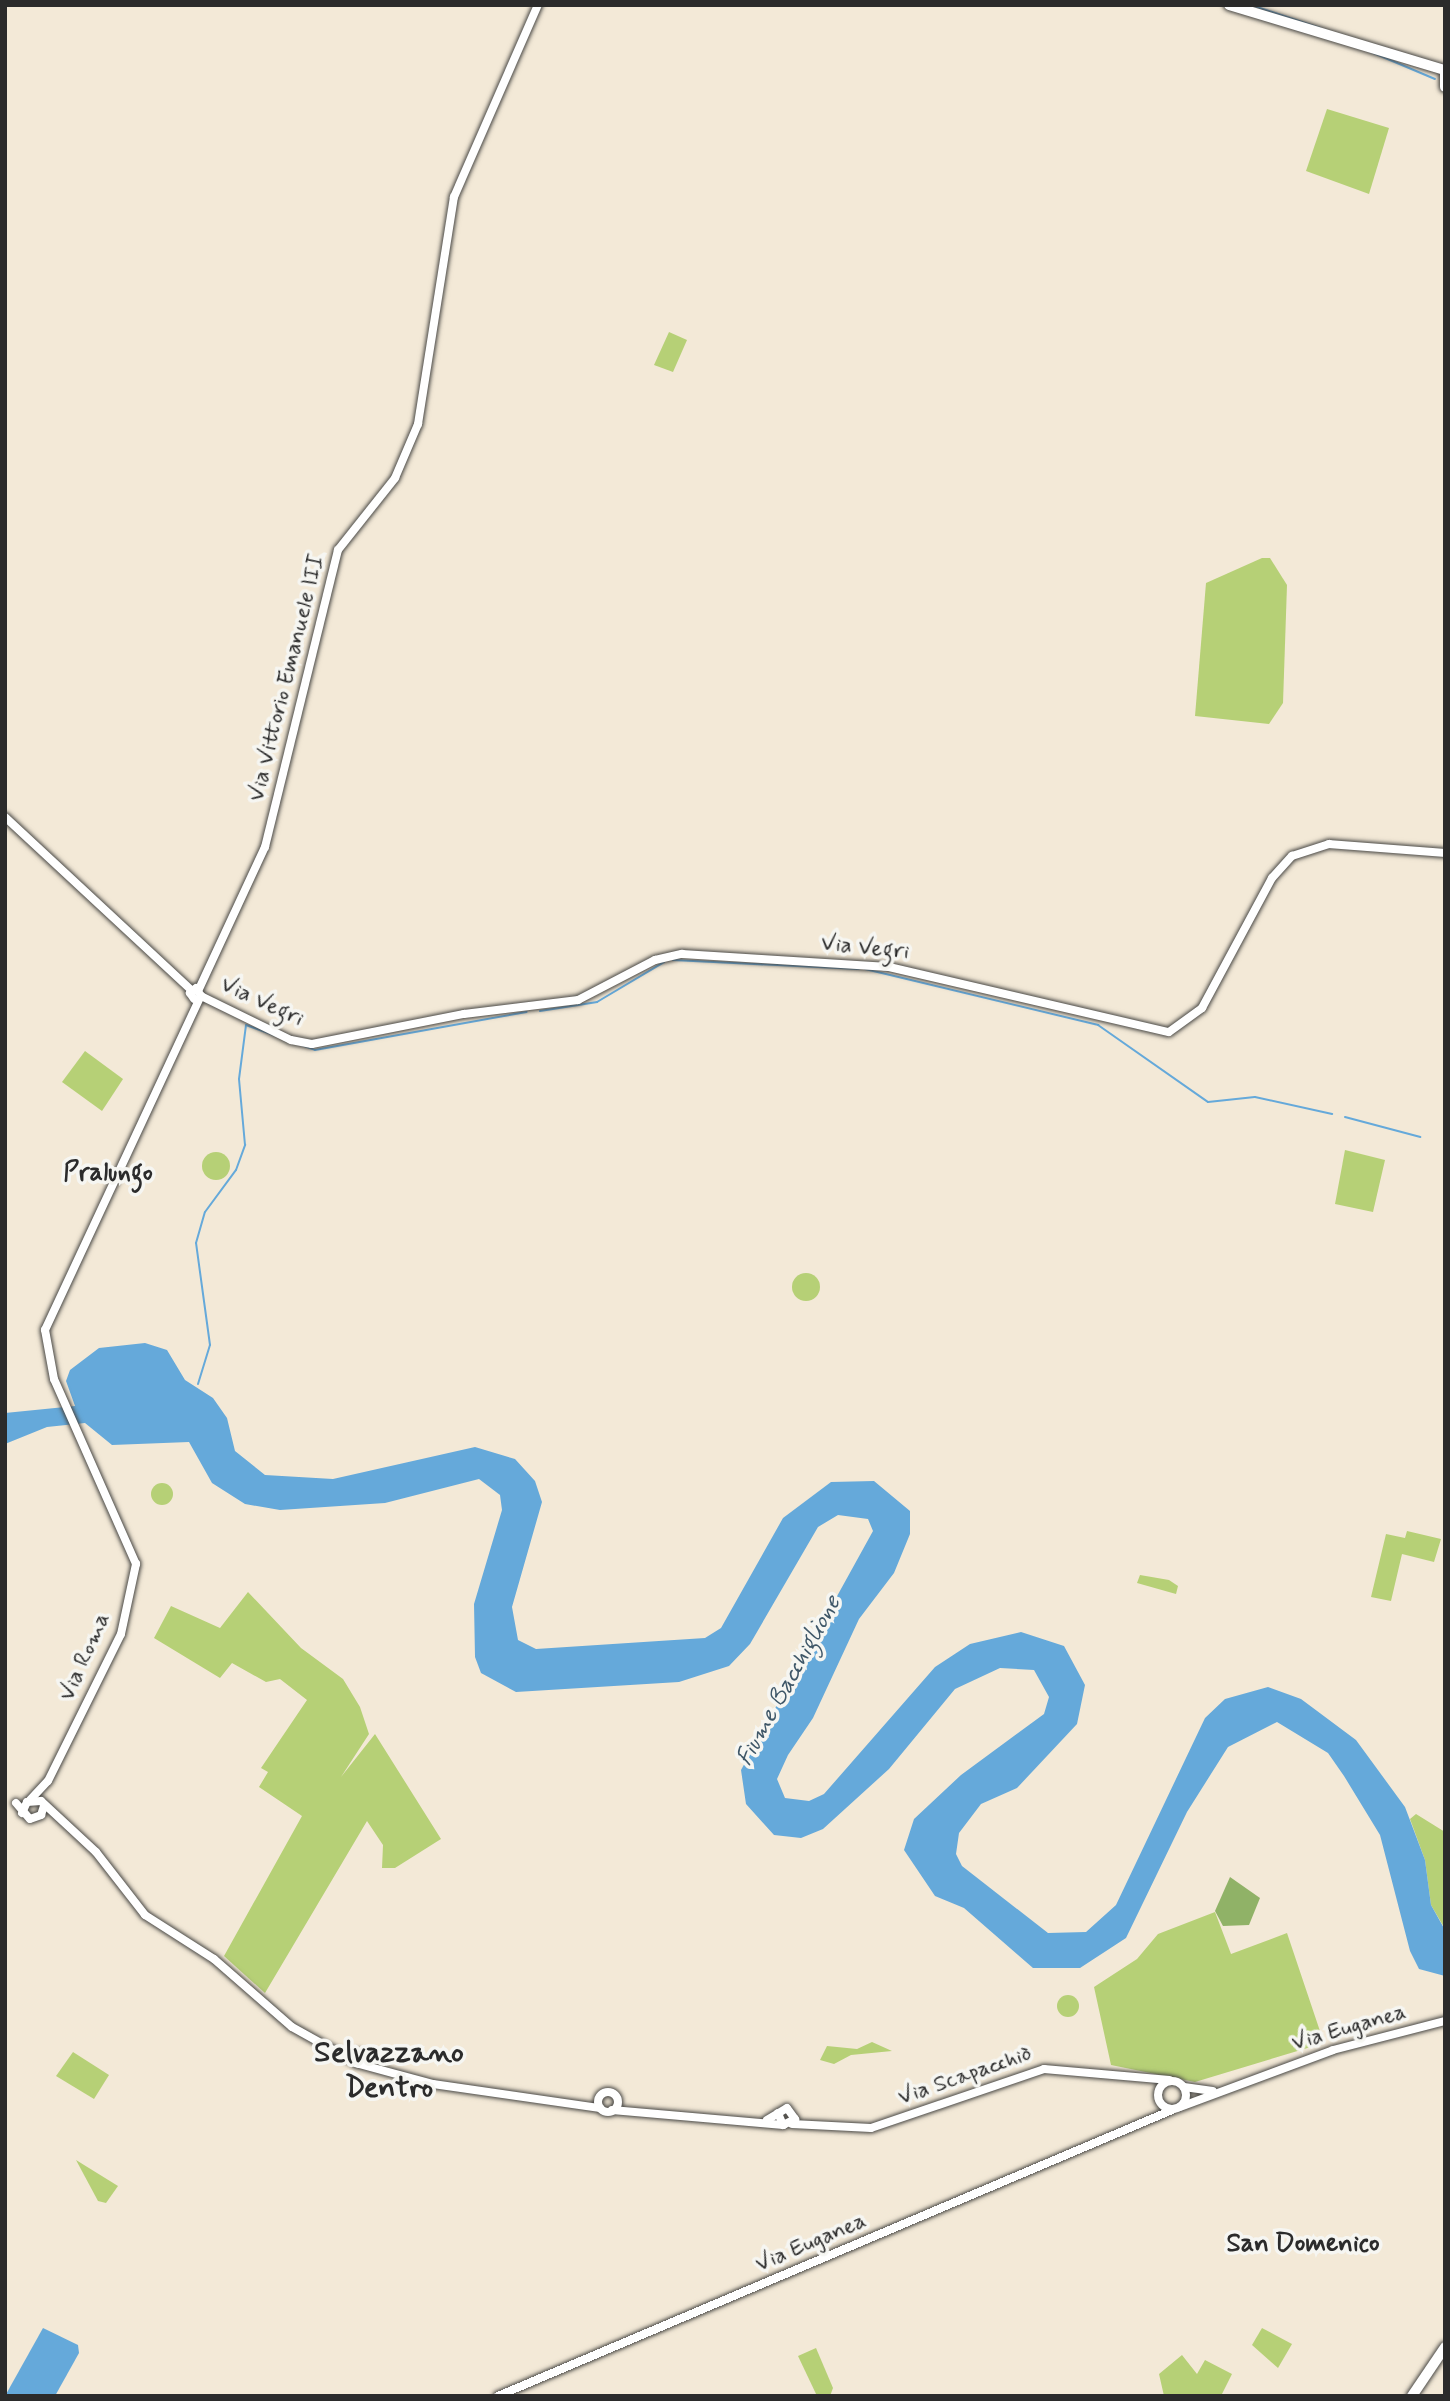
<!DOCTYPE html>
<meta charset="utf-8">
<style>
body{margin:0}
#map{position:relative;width:1450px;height:2401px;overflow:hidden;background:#f3e9d7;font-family:Mynerve,sans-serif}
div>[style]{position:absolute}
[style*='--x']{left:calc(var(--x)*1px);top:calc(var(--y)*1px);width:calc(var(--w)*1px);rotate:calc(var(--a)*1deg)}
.green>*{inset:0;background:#b6d076}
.round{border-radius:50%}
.forest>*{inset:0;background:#90b267}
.water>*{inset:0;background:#65a9da}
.stream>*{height:2px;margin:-1px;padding:0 1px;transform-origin:1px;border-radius:1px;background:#65a9da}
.roads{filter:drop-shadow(0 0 2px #494845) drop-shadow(0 0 2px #494845)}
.minor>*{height:8px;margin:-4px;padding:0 4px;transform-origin:4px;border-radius:4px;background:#fff}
.minor>.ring{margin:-4px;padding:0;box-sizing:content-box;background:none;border:8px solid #fff;border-radius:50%}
.major>*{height:10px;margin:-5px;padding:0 5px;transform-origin:5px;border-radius:5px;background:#fff}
span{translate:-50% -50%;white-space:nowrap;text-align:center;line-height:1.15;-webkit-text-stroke:7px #f6f6f2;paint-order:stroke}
.street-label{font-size:23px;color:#2b2b2b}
.water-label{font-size:24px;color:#3f5768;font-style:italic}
.quarter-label{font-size:26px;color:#2b2b2b;font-weight:700}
.district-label{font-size:30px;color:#2b2b2b;font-weight:700}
.frame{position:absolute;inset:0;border:7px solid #2b2b2b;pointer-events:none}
</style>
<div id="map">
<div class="green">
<i style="clip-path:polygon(1327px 109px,1389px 128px,1369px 194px,1306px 171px)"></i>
<i style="clip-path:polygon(669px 332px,687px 340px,673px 372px,654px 365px)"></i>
<i style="clip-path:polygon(1262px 558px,1270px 558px,1287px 585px,1283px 703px,1269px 724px,1195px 716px,1206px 583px)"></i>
<i style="clip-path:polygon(85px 1051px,123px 1079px,102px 1111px,62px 1082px)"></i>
<i style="clip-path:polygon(1345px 1150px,1385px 1160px,1373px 1212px,1335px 1204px)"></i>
<i class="round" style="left:202px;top:1152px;width:28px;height:28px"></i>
<i class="round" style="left:792px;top:1273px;width:28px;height:28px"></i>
<i class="round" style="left:151px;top:1483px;width:22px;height:22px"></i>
<i style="clip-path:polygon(1407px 1531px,1441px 1539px,1434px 1562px,1402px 1554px,1391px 1601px,1371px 1597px,1386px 1534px,1405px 1538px)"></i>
<i style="clip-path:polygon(1140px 1575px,1169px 1580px,1178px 1586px,1176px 1594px,1137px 1583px)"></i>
<i style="clip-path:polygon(248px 1592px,301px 1648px,343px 1679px,360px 1707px,369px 1734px,341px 1777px,375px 1734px,441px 1839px,395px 1868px,382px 1868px,383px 1845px,367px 1821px,265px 1993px,224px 1956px,302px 1816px,259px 1787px,268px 1772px,261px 1768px,307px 1700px,280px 1679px,266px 1682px,232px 1663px,220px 1678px,154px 1638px,171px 1606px,220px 1628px)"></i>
<i style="clip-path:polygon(1416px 1814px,1445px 1832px,1445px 1929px,1431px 1905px,1425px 1860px,1410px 1819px)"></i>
<i style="clip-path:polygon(1215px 1912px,1231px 1954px,1287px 1933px,1324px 2043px,1195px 2082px,1111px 2065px,1094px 1987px,1137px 1959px,1158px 1934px)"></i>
<i class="round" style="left:1057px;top:1995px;width:22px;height:22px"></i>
<i style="clip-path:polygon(872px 2042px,892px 2051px,851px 2055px,834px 2064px,820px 2060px,827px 2046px,857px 2049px)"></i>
<i style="clip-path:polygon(73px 2052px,109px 2075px,94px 2099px,56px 2076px)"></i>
<i style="clip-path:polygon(76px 2160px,118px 2186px,106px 2203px,98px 2201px)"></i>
<i style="clip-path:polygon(1262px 2328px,1292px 2344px,1278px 2368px,1252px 2345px)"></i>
<i style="clip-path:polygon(816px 2348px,833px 2388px,830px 2396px,817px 2396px,798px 2356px)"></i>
<i style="clip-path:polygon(1182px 2355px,1197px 2374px,1205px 2360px,1232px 2374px,1221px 2396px,1164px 2396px,1159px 2374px)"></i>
</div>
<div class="forest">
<i style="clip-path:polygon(1230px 1877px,1260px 1898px,1249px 1925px,1223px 1926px,1215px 1911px)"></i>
</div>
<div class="water">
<i style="clip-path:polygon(145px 1343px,167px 1350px,185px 1380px,213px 1398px,227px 1418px,235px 1451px,265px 1475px,333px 1479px,475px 1447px,515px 1459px,535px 1481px,542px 1502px,512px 1607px,518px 1640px,536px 1649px,705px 1638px,721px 1628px,783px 1518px,831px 1482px,874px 1481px,910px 1511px,910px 1534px,894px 1573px,859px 1619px,813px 1718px,788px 1755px,777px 1779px,785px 1798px,809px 1801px,824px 1794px,935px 1667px,970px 1644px,1021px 1632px,1064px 1646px,1085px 1685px,1077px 1724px,1017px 1788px,981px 1804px,959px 1833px,956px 1854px,962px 1866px,1048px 1933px,1086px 1932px,1116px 1905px,1205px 1718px,1225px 1699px,1268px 1687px,1301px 1699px,1356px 1740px,1405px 1807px,1425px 1860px,1431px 1905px,1445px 1930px,1445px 1976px,1419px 1969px,1410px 1951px,1380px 1835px,1344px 1776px,1328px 1753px,1277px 1722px,1228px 1747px,1187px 1812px,1126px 1938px,1080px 1968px,1033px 1968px,964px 1908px,935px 1896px,904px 1850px,914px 1819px,961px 1775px,1044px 1714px,1049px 1697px,1034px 1670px,1000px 1668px,955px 1689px,889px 1769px,823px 1829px,801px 1838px,774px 1835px,746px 1804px,741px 1770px,873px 1531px,868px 1519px,838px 1515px,818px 1527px,750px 1644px,729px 1666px,679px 1682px,516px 1692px,481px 1673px,475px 1657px,474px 1604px,502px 1510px,500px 1495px,479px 1479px,385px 1503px,280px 1510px,245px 1504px,212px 1483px,189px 1442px,112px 1445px,85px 1423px,47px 1427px,5px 1444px,5px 1413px,75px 1406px,66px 1381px,70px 1370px,99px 1348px)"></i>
<i style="clip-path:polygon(43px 2328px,78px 2345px,79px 2353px,55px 2396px,5px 2396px)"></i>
</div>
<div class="stream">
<i style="--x:1251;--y:5;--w:73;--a:18.4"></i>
<i style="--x:1364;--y:49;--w:77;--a:22.9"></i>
<i style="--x:673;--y:960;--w:186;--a:2.8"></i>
<i style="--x:865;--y:969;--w:240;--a:13.5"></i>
<i style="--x:1098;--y:1025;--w:134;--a:35"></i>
<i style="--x:1208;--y:1102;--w:47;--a:-6.1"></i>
<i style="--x:1255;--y:1097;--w:79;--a:12.4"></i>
<i style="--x:540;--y:1011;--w:58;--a:-9"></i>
<i style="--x:597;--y:1002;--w:78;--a:-30.8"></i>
<i style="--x:1345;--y:1117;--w:78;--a:14.9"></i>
<i style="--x:198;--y:1384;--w:41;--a:-72.9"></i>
<i style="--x:210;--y:1345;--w:103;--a:-97.8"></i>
<i style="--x:196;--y:1243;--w:32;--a:-74"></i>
<i style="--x:205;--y:1212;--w:52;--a:-53.6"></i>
<i style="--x:236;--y:1170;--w:27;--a:-70"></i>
<i style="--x:245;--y:1145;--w:66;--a:-95.2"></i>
<i style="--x:239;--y:1079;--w:54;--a:-82.6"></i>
<i style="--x:246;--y:1025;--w:73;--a:19.9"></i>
<i style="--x:315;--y:1050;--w:215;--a:-10.2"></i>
</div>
<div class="roads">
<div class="minor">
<i style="--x:5;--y:817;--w:254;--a:42.9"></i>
<i style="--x:199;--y:989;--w:157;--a:-65.1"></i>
<i style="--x:265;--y:847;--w:306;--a:-76.2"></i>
<i style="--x:338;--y:550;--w:92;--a:-51.6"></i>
<i style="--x:395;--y:478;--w:59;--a:-66.9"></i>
<i style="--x:418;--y:424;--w:230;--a:-81"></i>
<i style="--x:454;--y:197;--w:210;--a:-66.4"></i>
<i style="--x:201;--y:996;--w:100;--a:26.1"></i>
<i style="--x:291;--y:1040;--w:21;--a:11"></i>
<i style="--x:312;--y:1044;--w:155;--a:-11.2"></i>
<i style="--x:464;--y:1014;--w:115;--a:-7"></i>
<i style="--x:578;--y:1000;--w:87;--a:-27.5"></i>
<i style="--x:655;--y:960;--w:28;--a:-13"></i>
<i style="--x:682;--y:954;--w:207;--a:3.6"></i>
<i style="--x:889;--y:967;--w:287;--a:13.1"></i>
<i style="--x:1169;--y:1032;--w:41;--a:-36"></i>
<i style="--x:1202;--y:1008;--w:148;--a:-61.7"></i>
<i style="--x:1272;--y:878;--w:30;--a:-48"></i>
<i style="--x:1292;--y:856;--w:39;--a:-18"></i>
<i style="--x:1329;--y:844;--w:116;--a:4.4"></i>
<i style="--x:30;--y:1800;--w:26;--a:-47"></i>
<i style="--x:48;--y:1781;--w:164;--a:-63.6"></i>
<i style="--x:121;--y:1634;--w:72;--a:-77.9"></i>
<i style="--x:136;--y:1564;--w:202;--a:-113.9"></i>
<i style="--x:54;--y:1379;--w:50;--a:-100.4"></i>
<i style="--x:45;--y:1330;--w:369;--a:-65"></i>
<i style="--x:201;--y:996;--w:9;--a:-122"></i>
<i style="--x:196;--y:988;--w:8;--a:140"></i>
<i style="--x:190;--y:993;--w:7;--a:56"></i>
<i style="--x:16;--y:1803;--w:21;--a:49"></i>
<i style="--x:30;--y:1819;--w:12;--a:-20"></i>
<i style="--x:41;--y:1815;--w:9;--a:-72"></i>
<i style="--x:22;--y:1813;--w:12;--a:-66"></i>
<i style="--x:27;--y:1802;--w:14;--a:-4"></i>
<i style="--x:41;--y:1801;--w:75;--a:42.8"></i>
<i style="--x:96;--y:1852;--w:80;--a:52.1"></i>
<i style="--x:145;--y:1915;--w:82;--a:32.5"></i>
<i style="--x:214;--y:1959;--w:103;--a:41.1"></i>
<i style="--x:292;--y:2027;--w:70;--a:29.1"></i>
<i class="ring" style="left:352.5px;top:2052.5px;width:3px;height:3px"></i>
<i style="--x:359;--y:2064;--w:77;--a:15.1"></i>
<i style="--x:433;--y:2084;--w:169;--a:8.2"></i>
<i class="ring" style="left:1158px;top:2081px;width:20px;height:20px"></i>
<i style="--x:1184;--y:2087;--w:29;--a:8"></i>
<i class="ring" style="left:598px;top:2092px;width:12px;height:12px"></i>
<i style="--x:1180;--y:2107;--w:163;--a:-20.4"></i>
<i style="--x:1333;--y:2050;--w:116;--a:-14.5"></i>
<i style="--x:612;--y:2110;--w:172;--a:5"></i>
<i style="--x:767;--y:2120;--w:23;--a:-31"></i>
<i style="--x:787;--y:2108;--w:14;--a:54"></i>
<i style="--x:795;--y:2119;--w:13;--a:153"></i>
<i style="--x:783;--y:2125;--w:13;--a:-113"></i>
<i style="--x:792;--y:2124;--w:79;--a:2.9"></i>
<i style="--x:871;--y:2128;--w:183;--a:-18.8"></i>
<i style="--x:1044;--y:2069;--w:126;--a:5"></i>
<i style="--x:498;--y:2396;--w:732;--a:-22.99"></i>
</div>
<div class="major">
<i style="--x:1229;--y:5;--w:225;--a:16.8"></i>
<i style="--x:1445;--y:70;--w:17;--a:90"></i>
<i style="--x:1412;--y:2396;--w:59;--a:-56"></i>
</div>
</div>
<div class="street-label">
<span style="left:287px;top:678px;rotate:-76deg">Via Vittorio Emanuele III</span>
<span style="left:865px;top:948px;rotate:6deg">Via Vegri</span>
<span style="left:262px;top:1002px;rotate:25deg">Via Vegri</span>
<span style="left:85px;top:1657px;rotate:-66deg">Via Roma</span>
<span style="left:1349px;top:2028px;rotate:-16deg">Via Euganea</span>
<span style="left:965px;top:2076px;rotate:-19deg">Via Scapacchiò</span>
<span style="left:811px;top:2243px;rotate:-23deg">Via Euganea</span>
</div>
<div class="water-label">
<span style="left:789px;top:1681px;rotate:-61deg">Fiume Bacchiglione</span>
</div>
<div class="quarter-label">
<span style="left:108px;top:1174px">Pralungo</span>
<span style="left:1303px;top:2245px">San Domenico</span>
</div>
<div class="district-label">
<span style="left:389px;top:2070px">Selvazzano<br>Dentro</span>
</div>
<div class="frame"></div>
</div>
